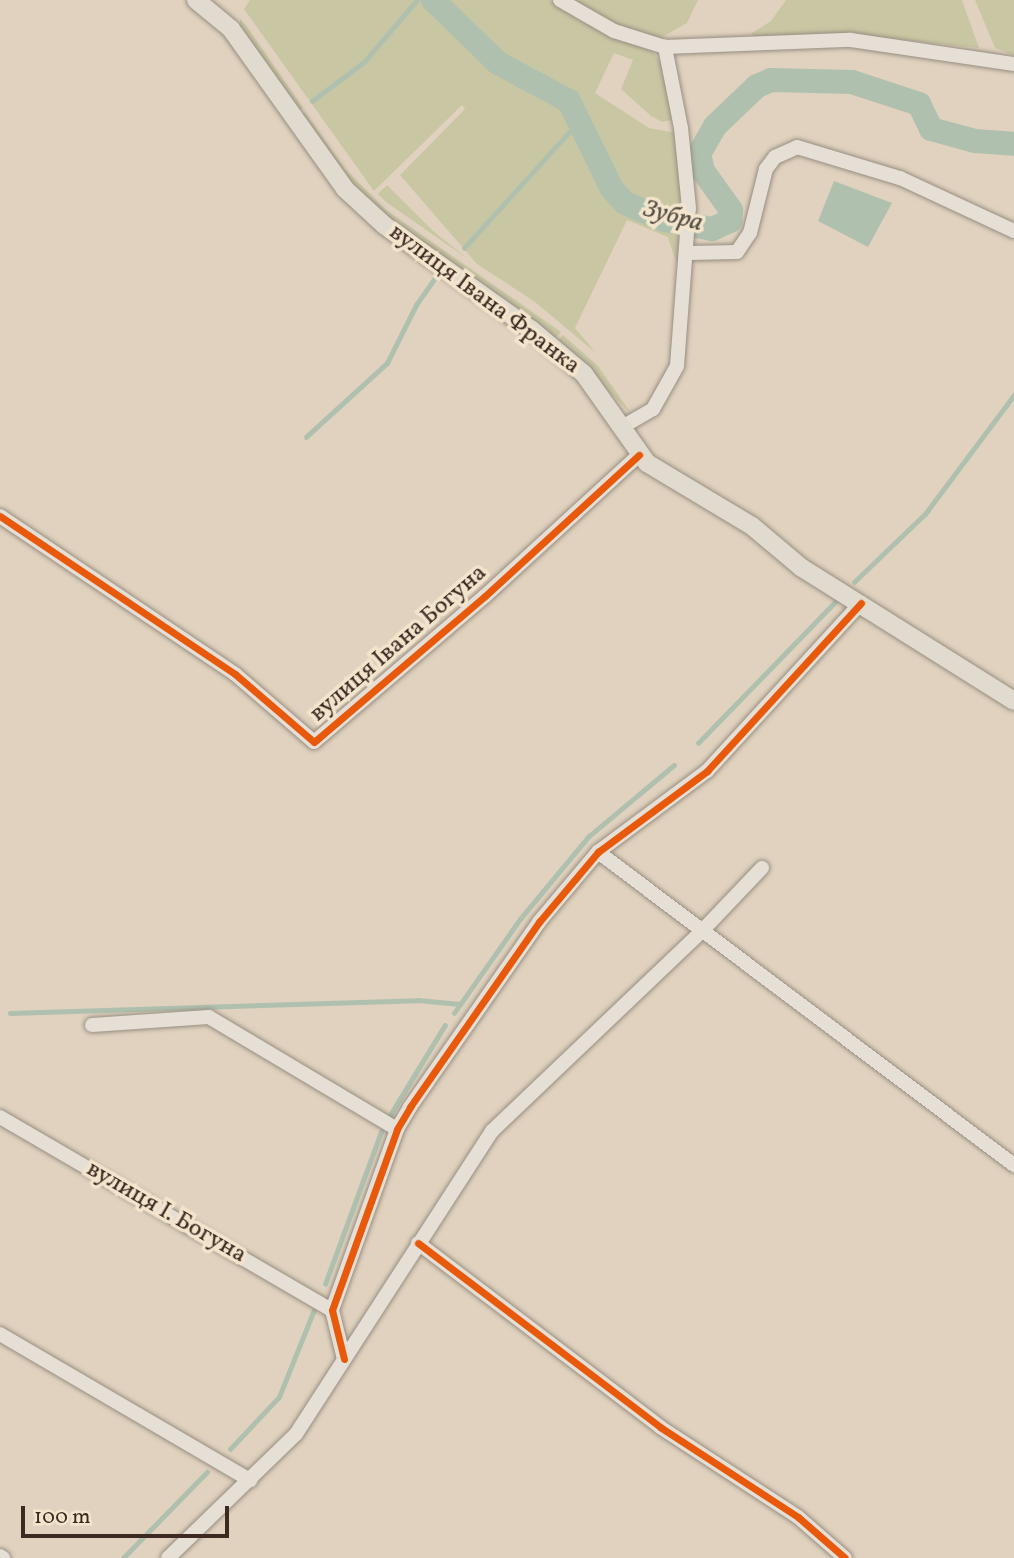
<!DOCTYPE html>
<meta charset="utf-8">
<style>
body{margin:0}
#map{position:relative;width:1014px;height:1558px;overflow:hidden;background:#e0d2be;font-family:Vollkorn,serif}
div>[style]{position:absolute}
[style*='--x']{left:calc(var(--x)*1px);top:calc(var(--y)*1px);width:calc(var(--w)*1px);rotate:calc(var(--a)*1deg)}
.green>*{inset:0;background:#c9c7a3}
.water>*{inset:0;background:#afc1ae}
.stream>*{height:4.5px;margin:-2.25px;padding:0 2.25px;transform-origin:2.25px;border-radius:2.25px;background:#afc1ae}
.river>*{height:24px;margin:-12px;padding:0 12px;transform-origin:12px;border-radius:12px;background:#afc1ae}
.roads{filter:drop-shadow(0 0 2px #988e82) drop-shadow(0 0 2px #988e82)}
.minor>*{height:14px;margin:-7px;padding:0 7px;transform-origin:7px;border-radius:7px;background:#e5dfd5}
.major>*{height:18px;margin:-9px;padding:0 9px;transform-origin:9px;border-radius:9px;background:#e1dace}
.cycleway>*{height:7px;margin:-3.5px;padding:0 3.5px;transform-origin:3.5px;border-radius:3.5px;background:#e8590c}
span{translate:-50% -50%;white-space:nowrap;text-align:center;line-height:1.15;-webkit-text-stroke:7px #f3e4cc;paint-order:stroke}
.street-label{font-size:24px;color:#3b2922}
.water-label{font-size:26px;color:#534d43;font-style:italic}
.scale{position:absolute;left:21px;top:1506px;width:208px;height:32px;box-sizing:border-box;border:4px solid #3b2922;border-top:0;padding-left:9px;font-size:21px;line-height:24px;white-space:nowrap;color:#3b2922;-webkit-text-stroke:5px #f3e4cc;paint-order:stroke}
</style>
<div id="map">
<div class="green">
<i style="clip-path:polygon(250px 0,549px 0,582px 22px,653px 52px,661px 63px,674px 116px,671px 120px,662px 122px,651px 116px,621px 89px,633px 60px,614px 53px,595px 93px,649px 128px,676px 133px,686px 229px,678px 268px,668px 237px,627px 220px,575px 328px,596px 353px,535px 302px,477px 264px,400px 175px,465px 109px,462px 105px,374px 191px,244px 9px)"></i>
<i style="clip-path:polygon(572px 0,698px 0,687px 23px,659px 39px,630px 32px)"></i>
<i style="clip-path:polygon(786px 0,962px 0,979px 48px,848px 34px,753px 39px,752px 33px,771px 21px)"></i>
<i style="clip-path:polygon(975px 0,1014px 0,1014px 55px,995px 48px)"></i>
<i style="clip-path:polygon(240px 19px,248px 28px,303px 108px,295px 113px,240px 29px)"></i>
<i style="clip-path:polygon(305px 112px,345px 169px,386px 210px,561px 332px,555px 338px,382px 215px,360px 195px,297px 118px)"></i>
<i style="clip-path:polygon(387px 185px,433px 231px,468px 259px,386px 202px,378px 194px)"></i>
<i style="clip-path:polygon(563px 335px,598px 366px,633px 416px,558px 341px)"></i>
</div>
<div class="water">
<i style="clip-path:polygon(834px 181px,892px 203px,868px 247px,818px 221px)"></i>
</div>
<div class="stream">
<i style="--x:312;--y:101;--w:66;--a:-37"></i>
<i style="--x:365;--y:61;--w:80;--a:-49.6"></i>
<i style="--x:464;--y:248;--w:174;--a:-47.8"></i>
<i style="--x:306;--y:437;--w:110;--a:-42.4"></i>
<i style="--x:387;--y:363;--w:65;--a:-63.4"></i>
<i style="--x:416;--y:305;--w:37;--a:-55"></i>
<i style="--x:854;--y:582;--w:98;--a:-43.8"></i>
<i style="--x:925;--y:514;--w:149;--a:-53.2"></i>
<i style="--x:698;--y:743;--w:197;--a:-45.8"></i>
<i style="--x:10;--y:1013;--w:408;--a:-1.8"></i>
<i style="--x:418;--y:1000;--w:42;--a:5.4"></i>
<i style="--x:454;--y:1013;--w:115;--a:-54.9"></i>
<i style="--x:520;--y:919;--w:107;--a:-50.3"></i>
<i style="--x:588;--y:837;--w:112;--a:-39.9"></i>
<i style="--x:390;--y:1115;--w:105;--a:-58.6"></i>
<i style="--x:325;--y:1284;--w:162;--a:-69.8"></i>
<i style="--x:230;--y:1449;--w:71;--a:-46.7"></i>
<i style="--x:279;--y:1397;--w:94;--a:-68.1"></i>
<i style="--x:123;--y:1558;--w:120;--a:-45.7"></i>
</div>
<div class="river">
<i style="--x:433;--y:0;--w:91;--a:44.1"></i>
<i style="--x:498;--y:63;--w:81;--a:28.2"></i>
<i style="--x:569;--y:101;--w:98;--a:64"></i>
<i style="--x:612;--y:189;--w:19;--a:47"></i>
<i style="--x:625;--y:203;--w:43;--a:23.6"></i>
<i style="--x:664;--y:220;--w:49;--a:10.6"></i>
<i style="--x:712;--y:229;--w:20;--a:-24"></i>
<i style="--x:730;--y:221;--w:11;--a:-85"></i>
<i style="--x:731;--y:210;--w:48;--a:-125.7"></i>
<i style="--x:703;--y:171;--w:17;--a:-103"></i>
<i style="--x:699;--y:154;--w:32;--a:-60"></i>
<i style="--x:715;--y:126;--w:58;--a:-43.6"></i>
<i style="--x:757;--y:86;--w:15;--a:-23"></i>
<i style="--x:771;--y:80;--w:81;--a:1.4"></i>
<i style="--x:852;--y:82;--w:71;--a:18.2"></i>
<i style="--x:919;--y:104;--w:28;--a:64"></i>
<i style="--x:931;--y:129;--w:46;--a:15.3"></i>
<i style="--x:975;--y:141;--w:39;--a:4"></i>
</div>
<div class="roads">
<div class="minor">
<i style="--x:560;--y:0;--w:62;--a:29.9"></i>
<i style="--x:614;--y:31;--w:53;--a:17.4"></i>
<i style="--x:665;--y:47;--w:186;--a:-2.2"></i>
<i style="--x:851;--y:40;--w:165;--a:8.4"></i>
<i style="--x:689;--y:253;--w:48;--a:-1.2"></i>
<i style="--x:737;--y:252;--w:23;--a:-56"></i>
<i style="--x:750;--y:233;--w:66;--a:-76"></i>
<i style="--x:766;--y:169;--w:15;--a:-53"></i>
<i style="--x:775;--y:157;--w:24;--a:-24"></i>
<i style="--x:797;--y:147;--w:108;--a:16.8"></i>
<i style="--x:900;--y:178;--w:126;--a:24.9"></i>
<i style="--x:622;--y:427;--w:36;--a:-30"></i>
<i style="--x:653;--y:409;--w:49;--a:-60.8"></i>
<i style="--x:677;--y:366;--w:158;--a:-85.7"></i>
<i style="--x:689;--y:208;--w:80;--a:-95.7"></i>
<i style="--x:681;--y:128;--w:83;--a:-101.2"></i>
<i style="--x:0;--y:516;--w:283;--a:33.9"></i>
<i style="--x:235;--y:674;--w:104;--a:40.7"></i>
<i style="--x:314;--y:742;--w:225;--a:-40.5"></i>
<i style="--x:485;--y:596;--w:209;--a:-42.5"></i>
<i style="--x:598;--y:852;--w:521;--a:36.96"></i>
<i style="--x:92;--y:1025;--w:117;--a:-3.9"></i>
<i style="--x:209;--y:1017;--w:219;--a:30.8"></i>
<i style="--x:0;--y:1117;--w:384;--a:30.2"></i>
<i style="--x:418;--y:1243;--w:304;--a:37.2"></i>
<i style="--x:660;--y:1427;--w:165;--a:33.1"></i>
<i style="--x:798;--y:1517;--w:62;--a:41.1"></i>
<i style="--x:0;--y:1334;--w:290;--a:30.3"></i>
<i style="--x:344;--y:1359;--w:50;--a:-103.8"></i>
<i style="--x:332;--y:1310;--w:192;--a:-70.2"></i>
<i style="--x:397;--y:1129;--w:26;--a:-59"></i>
<i style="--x:410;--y:1107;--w:226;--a:-55.1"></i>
<i style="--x:539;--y:922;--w:92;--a:-49.9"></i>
<i style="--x:598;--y:852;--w:136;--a:-36.6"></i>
<i style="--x:707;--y:771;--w:228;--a:-47.5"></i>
<i style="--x:0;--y:1556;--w:4;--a:34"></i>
<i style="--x:168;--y:1558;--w:178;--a:-44.1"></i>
<i style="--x:296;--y:1434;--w:361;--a:-57.1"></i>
<i style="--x:492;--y:1131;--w:287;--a:-43.6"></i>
<i style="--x:700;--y:933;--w:90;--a:-46.4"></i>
</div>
<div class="major">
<i style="--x:196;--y:0;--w:45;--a:39.6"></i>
<i style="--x:231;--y:29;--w:196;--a:54.5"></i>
<i style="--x:345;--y:189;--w:53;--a:42.7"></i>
<i style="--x:384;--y:225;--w:181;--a:35.4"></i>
<i style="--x:532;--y:330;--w:68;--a:40.2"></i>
<i style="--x:584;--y:374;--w:109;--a:54.7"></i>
<i style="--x:647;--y:463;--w:122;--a:31"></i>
<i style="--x:752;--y:526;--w:65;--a:40"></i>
<i style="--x:802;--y:568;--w:250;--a:32.1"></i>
</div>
</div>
<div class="cycleway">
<i style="--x:0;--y:516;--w:283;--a:33.9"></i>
<i style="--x:235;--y:674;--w:104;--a:40.7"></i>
<i style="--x:314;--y:742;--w:225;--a:-40.5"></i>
<i style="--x:485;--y:596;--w:209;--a:-42.5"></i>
<i style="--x:418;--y:1243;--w:304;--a:37.2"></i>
<i style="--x:660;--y:1427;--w:165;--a:33.1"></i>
<i style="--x:798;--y:1517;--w:62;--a:41.1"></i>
<i style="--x:344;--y:1359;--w:50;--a:-103.8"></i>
<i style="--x:332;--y:1310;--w:192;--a:-70.2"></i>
<i style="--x:397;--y:1129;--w:26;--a:-59"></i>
<i style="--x:410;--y:1107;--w:226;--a:-55.1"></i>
<i style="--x:539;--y:922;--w:92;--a:-49.9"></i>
<i style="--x:598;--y:852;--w:136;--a:-36.6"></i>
<i style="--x:707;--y:771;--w:228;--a:-47.5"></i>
</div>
<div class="street-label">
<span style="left:484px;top:300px;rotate:37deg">вулиця Івана Франка</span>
<span style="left:399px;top:644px;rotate:-41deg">вулиця Івана Богуна</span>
<span style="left:166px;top:1213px;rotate:30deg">вулиця І. Богуна</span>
</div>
<div class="water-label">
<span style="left:673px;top:217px;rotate:15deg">Зубра</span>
</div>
<div class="scale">100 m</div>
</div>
